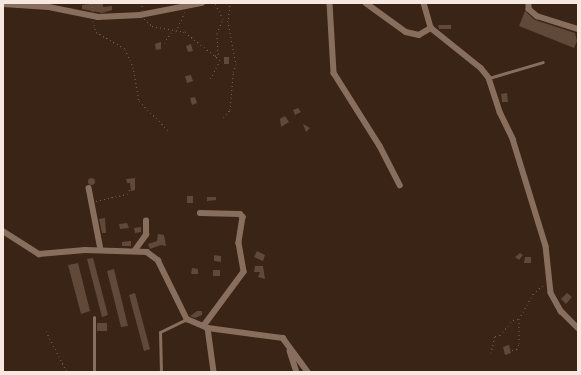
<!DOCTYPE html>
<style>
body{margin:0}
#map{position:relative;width:581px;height:375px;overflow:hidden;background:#3a2415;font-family:Poppins,sans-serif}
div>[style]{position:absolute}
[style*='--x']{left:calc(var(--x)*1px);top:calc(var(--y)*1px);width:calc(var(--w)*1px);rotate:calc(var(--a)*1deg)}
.building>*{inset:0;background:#614939}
.round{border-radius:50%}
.path>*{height:1px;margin-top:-0.5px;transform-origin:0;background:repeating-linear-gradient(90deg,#786457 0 1px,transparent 0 4px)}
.service>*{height:3px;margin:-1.5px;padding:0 1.5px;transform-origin:1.5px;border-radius:1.5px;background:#886e5d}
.minor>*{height:5.5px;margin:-2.75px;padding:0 2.75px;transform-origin:2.75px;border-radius:2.75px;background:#886e5d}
span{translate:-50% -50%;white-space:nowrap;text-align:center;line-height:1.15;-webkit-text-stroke:3.5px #2f1a0b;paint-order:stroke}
.frame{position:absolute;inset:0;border:4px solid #f7e8df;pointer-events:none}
</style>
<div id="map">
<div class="building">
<i style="clip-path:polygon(97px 3px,103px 3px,103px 7px,112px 6px,112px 10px,102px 13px,82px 9px,82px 5px)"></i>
<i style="clip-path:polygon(525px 11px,535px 20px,575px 33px,577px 41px,574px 48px,519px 26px)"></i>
<i style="clip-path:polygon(438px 25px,451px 25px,451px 29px,439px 29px)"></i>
<i style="clip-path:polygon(161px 42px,161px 49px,156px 50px,155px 44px)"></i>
<i style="clip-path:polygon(191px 44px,193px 51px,188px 52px,186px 46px)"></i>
<i style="clip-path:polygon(224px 57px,229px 57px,229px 64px,224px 64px)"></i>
<i style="clip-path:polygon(191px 75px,193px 81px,187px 83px,185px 76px)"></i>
<i style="clip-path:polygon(507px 93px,508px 102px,502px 102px,501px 94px)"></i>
<i style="clip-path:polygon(195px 97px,197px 103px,192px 105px,190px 98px)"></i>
<i style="clip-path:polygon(298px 108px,301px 112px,295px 115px,293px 110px)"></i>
<i style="clip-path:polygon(285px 116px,289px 122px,281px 127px,280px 119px)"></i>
<i style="clip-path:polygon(303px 124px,310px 128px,306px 132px)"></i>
<i class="round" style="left:87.5px;top:177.5px;width:7px;height:7px"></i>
<i style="clip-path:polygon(135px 178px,135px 190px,131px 191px,130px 183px,127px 183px,126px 179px)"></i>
<i style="clip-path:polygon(187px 196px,193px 196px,193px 203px,187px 203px)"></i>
<i style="clip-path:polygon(207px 197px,216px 197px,216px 200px,207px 201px)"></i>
<i style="clip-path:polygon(105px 218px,106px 233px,102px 233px,99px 219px)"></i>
<i style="clip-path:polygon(127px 223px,129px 228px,120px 229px,119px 224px)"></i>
<i style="clip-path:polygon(141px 227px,141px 232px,135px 233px,134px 228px)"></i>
<i style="clip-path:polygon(158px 234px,164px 235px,166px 246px,161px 245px,150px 249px,148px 244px,157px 241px)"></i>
<i style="clip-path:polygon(131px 241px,131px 246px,122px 246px,122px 242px)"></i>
<i style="clip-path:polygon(257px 251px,265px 255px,263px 261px,254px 257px)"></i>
<i style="clip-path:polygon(520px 253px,523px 255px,519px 260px,515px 257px)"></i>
<i style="clip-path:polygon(214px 255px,221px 256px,221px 262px,214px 261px)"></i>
<i style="clip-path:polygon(525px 257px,531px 257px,531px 263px,524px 263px)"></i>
<i style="clip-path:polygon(93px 258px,108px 315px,102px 317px,87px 259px)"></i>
<i style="clip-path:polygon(78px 263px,90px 311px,81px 314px,68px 265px)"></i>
<i style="clip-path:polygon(255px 266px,263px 266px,265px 279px,258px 277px,260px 272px,254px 272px)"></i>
<i style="clip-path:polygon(192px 268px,198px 269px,198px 274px,191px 274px)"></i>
<i style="clip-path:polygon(114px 269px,128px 326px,121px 327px,107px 271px)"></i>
<i style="clip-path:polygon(213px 270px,220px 270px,220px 276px,213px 276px)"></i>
<i style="clip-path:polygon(135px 293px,150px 349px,144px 351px,129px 295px)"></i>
<i style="clip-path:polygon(567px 293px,572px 297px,566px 304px,561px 299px)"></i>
<i style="clip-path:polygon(197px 311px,202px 311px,202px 315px,195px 318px,190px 316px)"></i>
<i style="clip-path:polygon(97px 323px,107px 323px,107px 331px,97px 331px)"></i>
<i style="clip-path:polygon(509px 345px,511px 353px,505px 355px,503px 347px)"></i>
</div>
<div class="path">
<i style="--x:92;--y:3;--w:9;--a:84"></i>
<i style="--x:142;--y:10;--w:7;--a:-90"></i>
<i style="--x:144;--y:19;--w:11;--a:41"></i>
<i style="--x:152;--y:26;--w:34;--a:10"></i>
<i style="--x:185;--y:32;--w:45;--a:38.7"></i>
<i style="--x:220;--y:60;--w:22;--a:117"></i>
<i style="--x:93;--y:21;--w:11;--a:75"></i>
<i style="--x:96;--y:32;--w:34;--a:30"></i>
<i style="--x:125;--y:49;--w:20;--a:66"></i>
<i style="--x:133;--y:67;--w:35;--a:80"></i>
<i style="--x:139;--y:101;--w:42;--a:45"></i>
<i style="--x:176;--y:31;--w:21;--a:-65"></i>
<i style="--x:164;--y:43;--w:14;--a:-56"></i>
<i style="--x:215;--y:56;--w:4;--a:-34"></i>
<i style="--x:218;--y:54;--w:21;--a:-93"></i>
<i style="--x:217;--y:33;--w:15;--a:-67"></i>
<i style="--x:223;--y:19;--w:18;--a:-117"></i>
<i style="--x:223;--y:117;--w:10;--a:-45"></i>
<i style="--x:230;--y:110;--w:38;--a:-85"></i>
<i style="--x:233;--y:72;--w:8;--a:-67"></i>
<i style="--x:236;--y:65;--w:44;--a:-100.5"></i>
<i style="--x:228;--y:22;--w:19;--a:-84"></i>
<i style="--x:96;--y:201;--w:32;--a:-13"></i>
<i style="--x:127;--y:194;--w:8;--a:-60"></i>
<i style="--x:46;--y:331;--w:46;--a:62.9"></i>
<i style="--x:512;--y:350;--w:5;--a:-11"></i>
<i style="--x:517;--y:349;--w:6;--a:-72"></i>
<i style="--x:519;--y:343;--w:24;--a:-90"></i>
<i style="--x:519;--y:319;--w:29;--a:-61"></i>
<i style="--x:533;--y:294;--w:15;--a:-42"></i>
<i style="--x:491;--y:353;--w:17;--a:-77"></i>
<i style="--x:495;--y:336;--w:5;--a:-11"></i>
<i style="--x:500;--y:335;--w:20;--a:-49"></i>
<i style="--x:513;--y:320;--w:5;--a:-11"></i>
</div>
<div class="service">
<i style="--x:489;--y:78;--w:56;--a:-16.5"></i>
<i style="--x:94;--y:372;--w:55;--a:-90"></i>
<i style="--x:161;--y:372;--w:40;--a:-91.4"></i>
<i style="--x:160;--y:332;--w:30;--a:-26"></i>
</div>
<div class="minor">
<i style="--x:330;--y:3;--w:70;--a:86.7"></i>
<i style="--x:334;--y:73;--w:86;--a:57.8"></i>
<i style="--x:380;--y:146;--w:44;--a:62.9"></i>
<i style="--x:366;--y:3;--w:49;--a:35.9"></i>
<i style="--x:406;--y:32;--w:13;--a:13"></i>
<i style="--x:419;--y:35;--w:14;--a:-30"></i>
<i style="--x:424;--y:3;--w:26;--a:74"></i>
<i style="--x:431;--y:28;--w:64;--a:38.7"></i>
<i style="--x:481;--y:68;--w:13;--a:51"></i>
<i style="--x:489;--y:78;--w:36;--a:72"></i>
<i style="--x:500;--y:112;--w:30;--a:64"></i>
<i style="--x:513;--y:139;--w:112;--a:72.9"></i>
<i style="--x:546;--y:246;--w:47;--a:83.9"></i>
<i style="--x:551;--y:293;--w:21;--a:61"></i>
<i style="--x:561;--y:311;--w:24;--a:45"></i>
<i style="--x:529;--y:3;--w:6;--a:90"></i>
<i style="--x:529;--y:9;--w:11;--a:41"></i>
<i style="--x:537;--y:16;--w:43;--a:17.6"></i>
<i style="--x:3;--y:4;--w:46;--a:3.7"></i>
<i style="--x:49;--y:7;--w:50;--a:11.5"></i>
<i style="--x:98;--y:17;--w:42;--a:-2.7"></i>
<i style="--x:140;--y:15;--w:63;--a:-11"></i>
<i style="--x:89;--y:188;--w:63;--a:79"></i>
<i style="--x:200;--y:213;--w:40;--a:1.4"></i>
<i style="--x:240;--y:214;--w:4;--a:45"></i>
<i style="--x:243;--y:217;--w:26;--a:99"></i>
<i style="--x:239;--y:243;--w:29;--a:80"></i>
<i style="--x:244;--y:272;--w:67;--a:126.5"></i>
<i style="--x:3;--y:231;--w:43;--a:32.6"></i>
<i style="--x:39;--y:254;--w:46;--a:-5"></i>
<i style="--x:85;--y:250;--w:62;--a:1.8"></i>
<i style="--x:147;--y:252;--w:14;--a:36"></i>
<i style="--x:158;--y:260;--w:66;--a:63.8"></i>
<i style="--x:187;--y:319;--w:23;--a:23"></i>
<i style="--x:208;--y:328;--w:76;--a:7.6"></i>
<i style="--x:283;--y:338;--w:42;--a:53.7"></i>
<i style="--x:135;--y:250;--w:19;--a:-54"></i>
<i style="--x:146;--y:235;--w:14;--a:-90"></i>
<i style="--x:208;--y:328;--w:44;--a:82.2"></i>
<i style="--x:290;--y:351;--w:22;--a:72"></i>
</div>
<div class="frame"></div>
</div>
